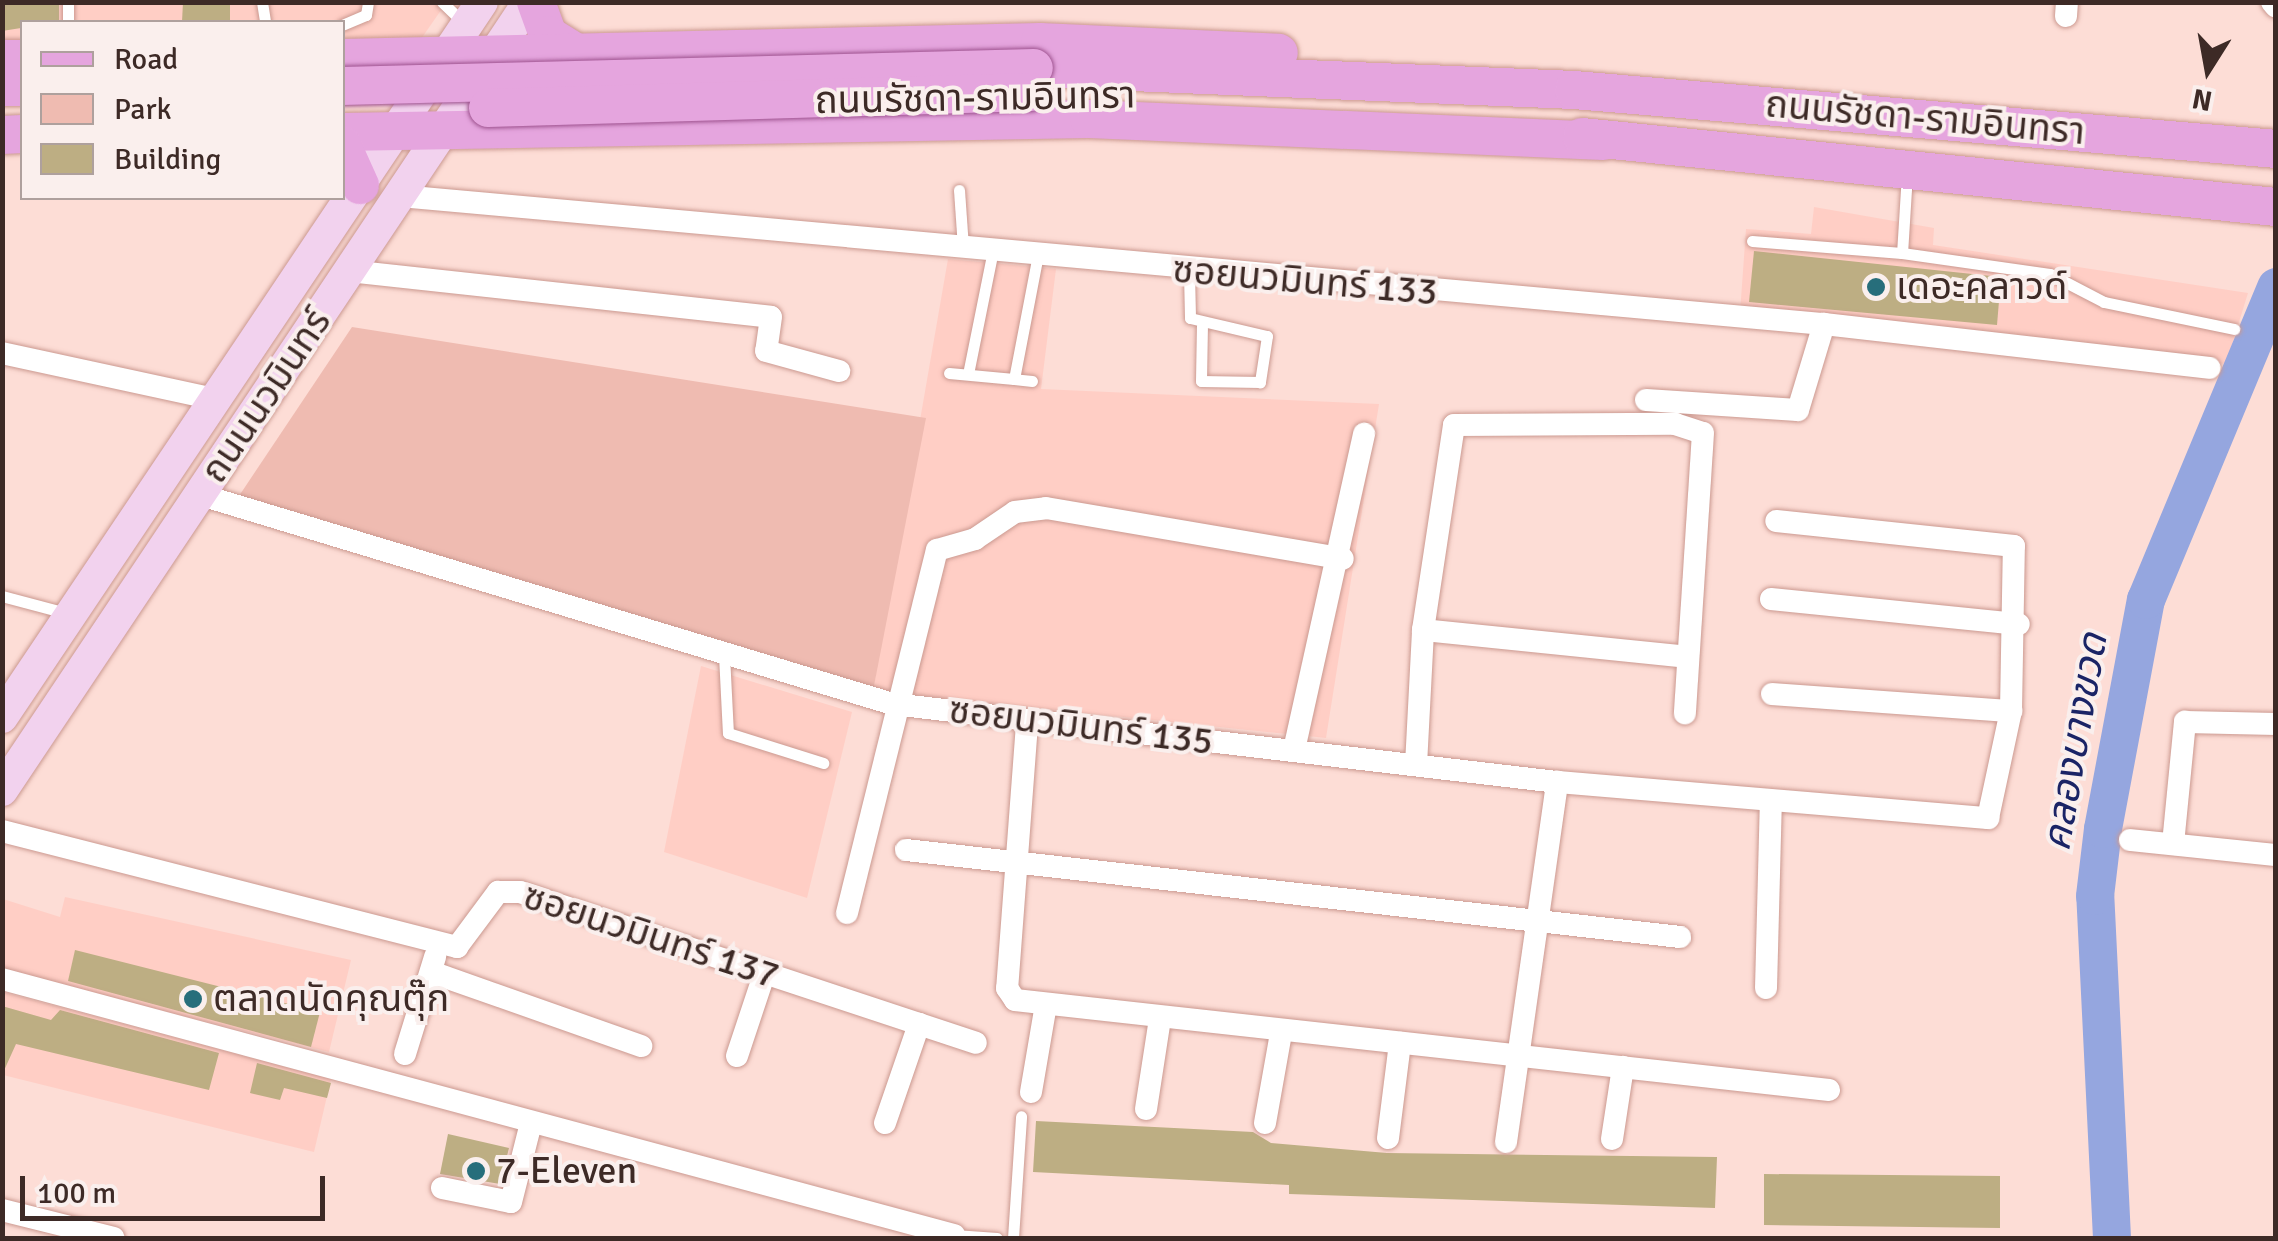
<!DOCTYPE html>
<meta charset="utf-8">
<style>
body{margin:0}
#map{position:relative;width:2278px;height:1241px;overflow:hidden;background:#fdddd6;font-family:Signika,"Noto Sans Thai",sans-serif}
div>[style]{position:absolute}
[style*='--x']{left:calc(var(--x)*1px);top:calc(var(--y)*1px);width:calc(var(--w)*1px);rotate:calc(var(--a)*1deg)}
.built>*{inset:0;background:#ffcec5}
.green>*{inset:0;background:#efbbb1}
.river>*{height:38px;margin:-19px;padding:0 19px;transform-origin:19px;border-radius:19px;background:#95a6df}
.building>*{inset:0;background:#bdae83}
.roads{filter:drop-shadow(0 0 2px #cb9990) drop-shadow(0 0 2px #cb9990)}
.lane>*{height:11px;margin:-5.5px;padding:0 5.5px;transform-origin:5.5px;border-radius:5.5px;background:#fff}
.street>*{height:22px;margin:-11px;padding:0 11px;transform-origin:11px;border-radius:11px;background:#fff}
.secondary>*{height:32px;margin:-16px;padding:0 16px;transform-origin:16px;border-radius:16px;background:#f2d2ee}
.primary>*{height:38px;margin:-19px;padding:0 19px;transform-origin:19px;border-radius:19px;background:#e5a5de}
.bridges{filter:drop-shadow(0 0 2px #9e538f) drop-shadow(0 0 2px #9e538f)}
.primary-bridge>*{height:38px;margin:-19px;padding:0 19px;transform-origin:19px;border-radius:19px;background:#e5a5de}
.dots>*{width:28px;height:28px;translate:-50% -50%;box-sizing:border-box;border:5px solid #faefed;border-radius:50%}
span{translate:-50% -50%;white-space:nowrap;text-align:center;line-height:1.15;-webkit-text-stroke:8px #faefed;paint-order:stroke}
.street-label{font-size:38px;color:#3d2a26}
.poi-label{font-size:38px;color:#3d2a26}
.left{translate:0 -50%;text-align:left}
.water-label{font-size:40px;color:#1a2466;font-style:italic}
.frame{position:absolute;inset:0;border:5px solid #3d2a26;pointer-events:none}
.legend{position:absolute;left:20px;top:20px;width:325px;height:180px;box-sizing:border-box;background:#faefed;border:2px solid #aea09d;margin:0;padding:12px 18px;list-style:none;font-size:30px;color:#3d2a26}
.legend li{display:flex;align-items:center;gap:20px;height:50px}
.legend b{width:50px;border:2px solid #aea09d}
.north{position:absolute;left:2158px;top:20px;width:100px;height:100px;-webkit-text-stroke:8px #faefed;paint-order:stroke;rotate:191deg;font-size:28px;font-weight:700;line-height:40px;text-align:center;color:#3d2a26}
.north::after{content:'';display:block;margin:auto;width:35px;height:45px;background:#3d2a26;clip-path:polygon(50% 0,100% 100%,50% 72%,0 100%)}
.scale{position:absolute;left:20px;top:1176px;width:305px;height:45px;box-sizing:border-box;border:5px solid #3d2a26;border-top:0;padding-left:12px;font-size:30px;line-height:35px;white-space:nowrap;color:#3d2a26;-webkit-text-stroke:8px #faefed;paint-order:stroke}
</style>
<div id="map">
<div class="built">
<i style="clip-path:polygon(2px 3px,446px 3px,421px 39px,343px 42px,342px 22px,22px 22px,22px 53px,3px 54px)"></i>
<i style="clip-path:polygon(1814px 207px,1934px 228px,1933px 245px,2248px 293px,2226px 364px,1740px 313px,1746px 229px,1811px 234px)"></i>
<i style="clip-path:polygon(948px 259px,1056px 269px,1041px 389px,1379px 404px,1326px 738px,873px 691px)"></i>
<i style="clip-path:polygon(701px 666px,852px 712px,807px 898px,664px 852px)"></i>
<i style="clip-path:polygon(65px 897px,351px 960px,329px 1052px,3px 971px,3px 899px,60px 917px)"></i>
<i style="clip-path:polygon(2px 992px,331px 1079px,314px 1152px,3px 1075px)"></i>
</div>
<div class="green">
<i style="clip-path:polygon(352px 327px,926px 418px,873px 691px,239px 496px)"></i>
</div>
<div class="river">
<i style="--x:2112;--y:1238;--w:342;--a:-92.8"></i>
<i style="--x:2095;--y:896;--w:67;--a:-83.2"></i>
<i style="--x:2103;--y:829;--w:233;--a:-79.4"></i>
<i style="--x:2146;--y:600;--w:339;--a:-67.4"></i>
</div>
<div class="building">
<i style="clip-path:polygon(2px 2px,59px 2px,59px 22px,2px 31px)"></i>
<i style="clip-path:polygon(183px 2px,230px 2px,230px 22px,182px 22px)"></i>
<i style="clip-path:polygon(1754px 251px,2001px 277px,1997px 325px,1749px 302px)"></i>
<i style="clip-path:polygon(75px 950px,320px 1012px,311px 1047px,68px 981px)"></i>
<i style="clip-path:polygon(2px 1006px,51px 1020px,60px 1010px,219px 1053px,209px 1090px,16px 1044px,2px 1075px)"></i>
<i style="clip-path:polygon(257px 1063px,331px 1083px,327px 1098px,284px 1088px,280px 1100px,250px 1093px)"></i>
<i style="clip-path:polygon(1036px 1121px,1253px 1132px,1271px 1143px,1387px 1153px,1717px 1157px,1715px 1208px,1289px 1194px,1289px 1185px,1033px 1172px)"></i>
<i style="clip-path:polygon(448px 1134px,509px 1148px,500px 1184px,440px 1174px)"></i>
<i style="clip-path:polygon(1764px 1174px,2000px 1176px,2000px 1228px,1764px 1225px)"></i>
</div>
<div class="roads">
<div class="lane">
<i style="--x:262;--y:2;--w:20;--a:81"></i>
<i style="--x:442;--y:2;--w:29;--a:44"></i>
<i style="--x:68;--y:22;--w:20;--a:-90"></i>
<i style="--x:342;--y:25;--w:26;--a:-23"></i>
<i style="--x:366;--y:15;--w:13;--a:-81"></i>
<i style="--x:1907;--y:174;--w:79;--a:93.6"></i>
<i style="--x:1902;--y:253;--w:149;--a:8.1"></i>
<i style="--x:2050;--y:274;--w:61;--a:27.4"></i>
<i style="--x:2104;--y:302;--w:133;--a:11.7"></i>
<i style="--x:959;--y:190;--w:57;--a:86"></i>
<i style="--x:1752;--y:241;--w:150;--a:4.6"></i>
<i style="--x:1189;--y:273;--w:45;--a:88.7"></i>
<i style="--x:1190;--y:318;--w:79;--a:13.2"></i>
<i style="--x:1267;--y:336;--w:47;--a:98.7"></i>
<i style="--x:1260;--y:382;--w:59;--a:-179"></i>
<i style="--x:1201;--y:381;--w:55;--a:-89"></i>
<i style="--x:949;--y:373;--w:65;--a:5.3"></i>
<i style="--x:968;--y:374;--w:126;--a:-78.6"></i>
<i style="--x:1032;--y:381;--w:18;--a:-174"></i>
<i style="--x:1014;--y:379;--w:127;--a:-79.1"></i>
<i style="--x:2;--y:596;--w:66;--a:14.9"></i>
<i style="--x:724;--y:655;--w:78;--a:87.1"></i>
<i style="--x:728;--y:733;--w:100;--a:17.5"></i>
<i style="--x:954;--y:1235;--w:43;--a:4"></i>
<i style="--x:1013;--y:1238;--w:122;--a:-86.2"></i>
</div>
<div class="street">
<i style="--x:2272;--y:2;--w:6;--a:51"></i>
<i style="--x:2066;--y:16;--w:14;--a:-86"></i>
<i style="--x:400;--y:196;--w:1430;--a:5.14"></i>
<i style="--x:1824;--y:324;--w:388;--a:6.5"></i>
<i style="--x:349;--y:271;--w:424;--a:6.2"></i>
<i style="--x:771;--y:317;--w:34;--a:98"></i>
<i style="--x:766;--y:351;--w:76;--a:15.3"></i>
<i style="--x:2;--y:353;--w:218;--a:12.2"></i>
<i style="--x:1646;--y:400;--w:152;--a:3.8"></i>
<i style="--x:1798;--y:410;--w:90;--a:-73.2"></i>
<i style="--x:201;--y:495;--w:723;--a:16.81"></i>
<i style="--x:893;--y:704;--w:669;--a:6.7"></i>
<i style="--x:1557;--y:782;--w:433;--a:4.8"></i>
<i style="--x:1988;--y:818;--w:109;--a:-77.9"></i>
<i style="--x:2011;--y:711;--w:165;--a:-89"></i>
<i style="--x:2014;--y:546;--w:239;--a:-174"></i>
<i style="--x:1771;--y:599;--w:249;--a:5.8"></i>
<i style="--x:1423;--y:630;--w:266;--a:5.8"></i>
<i style="--x:1772;--y:694;--w:240;--a:4.1"></i>
<i style="--x:1027;--y:724;--w:265;--a:94.3"></i>
<i style="--x:1007;--y:988;--w:14;--a:56"></i>
<i style="--x:1015;--y:1000;--w:819;--a:6.31"></i>
<i style="--x:1294;--y:750;--w:324;--a:-77.5"></i>
<i style="--x:1416;--y:765;--w:135;--a:-87"></i>
<i style="--x:1423;--y:630;--w:207;--a:-81.4"></i>
<i style="--x:1454;--y:425;--w:221;--a:-0.3"></i>
<i style="--x:1675;--y:424;--w:29;--a:18"></i>
<i style="--x:1703;--y:433;--w:281;--a:93.7"></i>
<i style="--x:2;--y:831;--w:470;--a:14.3"></i>
<i style="--x:457;--y:947;--w:69;--a:-53.3"></i>
<i style="--x:498;--y:892;--w:22;--a:0"></i>
<i style="--x:520;--y:892;--w:480;--a:18.3"></i>
<i style="--x:2130;--y:840;--w:147;--a:5.9"></i>
<i style="--x:2173;--y:844;--w:123;--a:-84.4"></i>
<i style="--x:2185;--y:722;--w:91;--a:1.3"></i>
<i style="--x:906;--y:850;--w:779;--a:6.41"></i>
<i style="--x:847;--y:913;--w:374;--a:-76.1"></i>
<i style="--x:937;--y:550;--w:40;--a:-16"></i>
<i style="--x:975;--y:539;--w:48;--a:-34"></i>
<i style="--x:1015;--y:512;--w:31;--a:-7"></i>
<i style="--x:1046;--y:508;--w:301;--a:9.7"></i>
<i style="--x:431;--y:972;--w:223;--a:19.4"></i>
<i style="--x:2;--y:979;--w:986;--a:15.05"></i>
<i style="--x:1766;--y:988;--w:187;--a:-88.5"></i>
<i style="--x:405;--y:1054;--w:102;--a:-72.8"></i>
<i style="--x:737;--y:1056;--w:89;--a:-71.6"></i>
<i style="--x:1031;--y:1092;--w:89;--a:-80.3"></i>
<i style="--x:1146;--y:1109;--w:91;--a:-81.2"></i>
<i style="--x:885;--y:1123;--w:105;--a:-71"></i>
<i style="--x:1265;--y:1123;--w:91;--a:-79.9"></i>
<i style="--x:1388;--y:1138;--w:96;--a:-82.8"></i>
<i style="--x:1612;--y:1139;--w:73;--a:-81.3"></i>
<i style="--x:1506;--y:1142;--w:364;--a:-81.9"></i>
<i style="--x:442;--y:1188;--w:70;--a:11.5"></i>
<i style="--x:511;--y:1202;--w:81;--a:-75.8"></i>
<i style="--x:2;--y:1210;--w:115;--a:14"></i>
</div>
<div class="secondary">
<i style="--x:2;--y:717;--w:861;--a:-56.13"></i>
<i style="--x:2;--y:790;--w:948;--a:-56.23"></i>
</div>
<div class="primary">
<i style="--x:536;--y:2;--w:35;--a:70"></i>
<i style="--x:548;--y:35;--w:36;--a:32"></i>
<i style="--x:342;--y:58;--w:698;--a:-1.31"></i>
<i style="--x:1040;--y:42;--w:239;--a:2.6"></i>
<i style="--x:2;--y:59;--w:20;--a:0"></i>
<i style="--x:1034;--y:68;--w:540;--a:2.33"></i>
<i style="--x:1574;--y:90;--w:704;--a:4.8"></i>
<i style="--x:2;--y:87;--w:20;--a:0"></i>
<i style="--x:342;--y:132;--w:747;--a:-1"></i>
<i style="--x:1089;--y:119;--w:515;--a:2.45"></i>
<i style="--x:2;--y:135;--w:20;--a:-3"></i>
<i style="--x:1582;--y:137;--w:698;--a:5.76"></i>
<i style="--x:342;--y:145;--w:44;--a:65.8"></i>
</div>
</div>
<div class="bridges">
<div class="primary-bridge">
<i style="--x:342;--y:86;--w:692;--a:-1.49"></i>
<i style="--x:488;--y:108;--w:543;--a:-1.69"></i>
</div>
</div>
<div class="dots">
<i style="left:1876px;top:287px;background:#276e7b"></i>
<i style="left:193px;top:999px;background:#276e7b"></i>
<i style="left:476px;top:1171px;background:#276e7b"></i>
</div>
<div class="street-label">
<span style="left:975px;top:98px;rotate:-1deg">ถนนรัชดา-รามอินทรา</span>
<span style="left:1925px;top:118px;rotate:5deg">ถนนรัชดา-รามอินทรา</span>
<span style="left:1305px;top:281px;rotate:5deg">ซอยนวมินทร์ 133</span>
<span style="left:266px;top:396px;rotate:-56deg">ถนนนวมินทร์</span>
<span style="left:1081px;top:726px;rotate:7deg">ซอยนวมินทร์ 135</span>
<span style="left:651px;top:936px;rotate:18deg">ซอยนวมินทร์ 137</span>
</div>
<div class="poi-label">
<span class="left" style="left:1896px;top:287px">เดอะคลาวด์</span>
<span class="left" style="left:213px;top:999px">ตลาดนัดคุณตุ๊ก</span>
<span class="left" style="left:496px;top:1171px">7-Eleven</span>
</div>
<div class="water-label">
<span style="left:2075px;top:742px;rotate:-80deg">คลองบางขวด</span>
</div>
<div class="frame"></div>
<ul class="legend">
<li><b style="height:12px;background:#e5a5de"></b>Road</li>
<li><b style="height:28px;background:#efbbb1"></b>Park</li>
<li><b style="height:28px;background:#bdae83"></b>Building</li>
</ul>
<div class="north">N</div>
<div class="scale">100 m</div>
</div>
